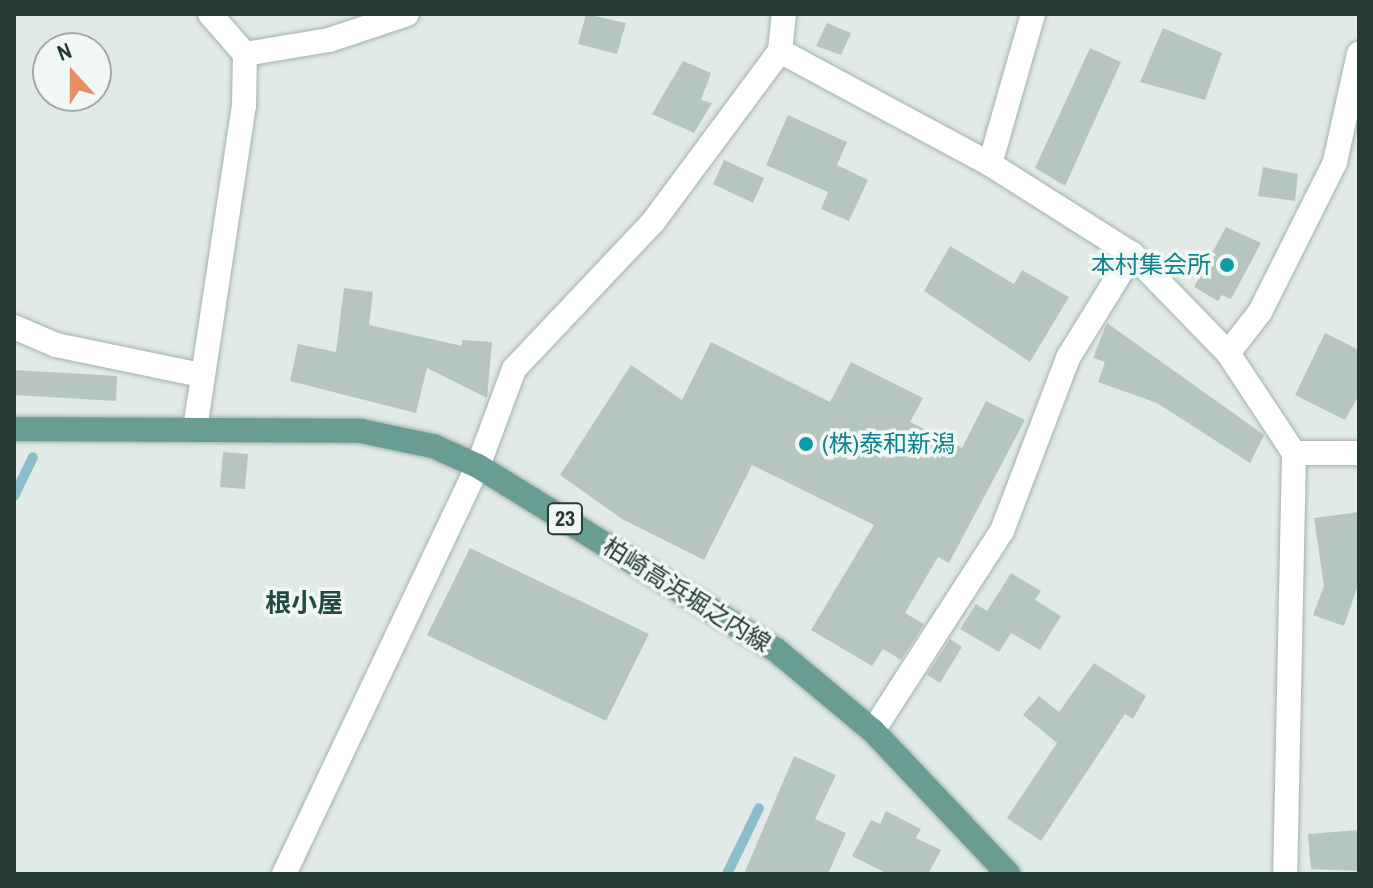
<!DOCTYPE html>
<meta charset="utf-8">
<style>
body{margin:0}
#map{position:relative;width:1373px;height:888px;overflow:hidden;background:#e1eae7;font-family:"Archivo Narrow","Noto Sans JP",sans-serif}
div>[style]{position:absolute}
[style*='--x']{left:calc(var(--x)*1px);top:calc(var(--y)*1px);width:calc(var(--w)*1px);rotate:calc(var(--a)*1deg)}
.stream>*{height:10px;margin:-5px;padding:0 5px;transform-origin:5px;border-radius:5px;background:#8dbdcb}
.building>*{inset:0;background:#b7c5c0}
.roads{filter:drop-shadow(0 0 2px #a4b2ae) drop-shadow(0 0 2px #a4b2ae)}
.minor>*{height:24px;margin:-12px;padding:0 12px;transform-origin:12px;border-radius:12px;background:#fff}
.primary>*{height:24px;margin:-12px;padding:0 12px;transform-origin:12px;border-radius:12px;background:#699c93}
.dots>*{width:22px;height:22px;translate:-50% -50%;box-sizing:border-box;border:4px solid #f1f7f5;border-radius:50%}
span{translate:-50% -50%;white-space:nowrap;text-align:center;line-height:1.15;-webkit-text-stroke:7px #f1f7f5;paint-order:stroke}
.shield-label span{padding:2px 6px;background:#f1f7f5;border:2px solid;border-radius:6px;-webkit-text-stroke-width:0}
.shield-label{font-size:22px;color:#233a35;font-weight:700}
.culture-label{font-size:24px;color:#0d838f}
.right{translate:-100% -50%;text-align:right}
.left{translate:0 -50%;text-align:left}
.street-label{font-size:24px;color:#233a35}
.neighbourhood-label{font-size:26px;color:#204a43;font-weight:700}
.frame{position:absolute;inset:0;border:16px solid #233a35;pointer-events:none}
.north{position:absolute;left:32px;top:32px;width:80px;height:80px;box-sizing:border-box;background:#f1f7f5;border:2px solid #9faba8;border-radius:50%;rotate:339deg;font-size:22px;font-weight:700;line-height:32px;text-align:center;color:#233a35}
.north::after{content:'';display:block;margin:auto;width:28px;height:36px;background:#e78e63;clip-path:polygon(50% 0,100% 100%,50% 72%,0 100%)}
</style>
<div id="map">
<div class="stream">
<i style="--x:14;--y:496;--w:43;--a:-64"></i>
<i style="--x:727;--y:874;--w:73;--a:-64.1"></i>
</div>
<div class="building">
<i style="clip-path:polygon(586px 14px,626px 23px,617px 54px,578px 44px)"></i>
<i style="clip-path:polygon(827px 23px,851px 33px,841px 55px,816px 46px)"></i>
<i style="clip-path:polygon(1163px 28px,1222px 53px,1205px 100px,1140px 82px)"></i>
<i style="clip-path:polygon(1090px 48px,1121px 62px,1065px 186px,1035px 168px)"></i>
<i style="clip-path:polygon(683px 61px,711px 73px,701px 100px,712px 103px,694px 133px,652px 114px)"></i>
<i style="clip-path:polygon(788px 115px,847px 142px,837px 165px,868px 180px,849px 221px,821px 209px,828px 192px,766px 165px)"></i>
<i style="clip-path:polygon(724px 160px,764px 178px,753px 203px,713px 184px)"></i>
<i style="clip-path:polygon(1263px 167px,1298px 174px,1295px 201px,1258px 196px)"></i>
<i style="clip-path:polygon(1226px 227px,1261px 243px,1231px 299px,1222px 295px,1218px 301px,1194px 287px)"></i>
<i style="clip-path:polygon(950px 246px,1014px 284px,1022px 270px,1069px 297px,1030px 362px,924px 291px)"></i>
<i style="clip-path:polygon(344px 288px,373px 292px,369px 325px,462px 346px,462px 340px,492px 342px,487px 398px,427px 368px,416px 413px,290px 381px,298px 344px,336px 352px)"></i>
<i style="clip-path:polygon(1107px 323px,1264px 435px,1250px 463px,1157px 403px,1098px 382px,1105px 362px,1093px 358px)"></i>
<i style="clip-path:polygon(1325px 333px,1359px 350px,1359px 395px,1345px 420px,1295px 395px)"></i>
<i style="clip-path:polygon(711px 342px,830px 402px,851px 362px,923px 398px,910px 422px,962px 448px,986px 401px,1025px 420px,949px 563px,938px 557px,905px 613px,924px 624px,901px 660px,883px 649px,872px 666px,811px 630px,874px 525px,752px 465px,704px 560px,622px 519px,560px 475px,631px 365px,682px 400px)"></i>
<i style="clip-path:polygon(14px 370px,117px 376px,116px 401px,14px 395px)"></i>
<i style="clip-path:polygon(223px 452px,248px 454px,245px 489px,220px 487px)"></i>
<i style="clip-path:polygon(1359px 512px,1359px 582px,1344px 626px,1313px 615px,1324px 586px,1314px 518px)"></i>
<i style="clip-path:polygon(470px 548px,649px 634px,606px 721px,427px 635px)"></i>
<i style="clip-path:polygon(1011px 573px,1041px 591px,1035px 600px,1061px 616px,1040px 650px,1011px 633px,999px 652px,960px 629px,976px 604px,987px 611px)"></i>
<i style="clip-path:polygon(950px 639px,962px 647px,940px 683px,927px 675px)"></i>
<i style="clip-path:polygon(1094px 663px,1146px 696px,1133px 719px,1125px 714px,1041px 841px,1007px 818px,1057px 743px,1023px 715px,1039px 696px,1059px 712px)"></i>
<i style="clip-path:polygon(794px 756px,836px 775px,815px 819px,846px 833px,828px 874px,744px 874px)"></i>
<i style="clip-path:polygon(886px 811px,921px 829px,916px 838px,941px 850px,928px 874px,888px 874px,852px 856px,871px 820px,880px 824px)"></i>
<i style="clip-path:polygon(1359px 830px,1359px 871px,1311px 869px,1308px 834px)"></i>
</div>
<div class="roads">
<div class="minor">
<i style="--x:780;--y:51;--w:238;--a:28.3"></i>
<i style="--x:990;--y:164;--w:168;--a:32.4"></i>
<i style="--x:1132;--y:254;--w:138;--a:45.9"></i>
<i style="--x:1228;--y:353;--w:120;--a:56.6"></i>
<i style="--x:1294;--y:453;--w:421;--a:91.2"></i>
<i style="--x:245;--y:54;--w:85;--a:-9.5"></i>
<i style="--x:329;--y:40;--w:82;--a:-18.4"></i>
<i style="--x:990;--y:164;--w:156;--a:-74"></i>
<i style="--x:14;--y:327;--w:46;--a:23.2"></i>
<i style="--x:56;--y:345;--w:148;--a:11.7"></i>
<i style="--x:1228;--y:353;--w:52;--a:-52"></i>
<i style="--x:1260;--y:312;--w:168;--a:-63.4"></i>
<i style="--x:1335;--y:162;--w:111;--a:-77.5"></i>
<i style="--x:195;--y:429;--w:327;--a:-81.4"></i>
<i style="--x:244;--y:106;--w:52;--a:-88.9"></i>
<i style="--x:245;--y:54;--w:53;--a:-131.2"></i>
<i style="--x:1294;--y:453;--w:65;--a:0"></i>
<i style="--x:873;--y:731;--w:238;--a:-57.2"></i>
<i style="--x:1002;--y:531;--w:187;--a:-69.1"></i>
<i style="--x:1069;--y:356;--w:120;--a:-58.3"></i>
<i style="--x:284;--y:874;--w:452;--a:-64.6"></i>
<i style="--x:478;--y:466;--w:103;--a:-69.6"></i>
<i style="--x:514;--y:369;--w:202;--a:-46.6"></i>
<i style="--x:653;--y:222;--w:213;--a:-53.4"></i>
<i style="--x:780;--y:51;--w:37;--a:-84"></i>
</div>
<div class="primary">
<i style="--x:14;--y:429;--w:347;--a:0.3"></i>
<i style="--x:361;--y:431;--w:74;--a:11.8"></i>
<i style="--x:433;--y:446;--w:49;--a:24"></i>
<i style="--x:478;--y:466;--w:350;--a:31.7"></i>
<i style="--x:776;--y:650;--w:126;--a:39.9"></i>
<i style="--x:873;--y:731;--w:197;--a:46.6"></i>
</div>
</div>
<div class="dots">
<i style="left:1227px;top:265px;background:#0f9aa8"></i>
<i style="left:806px;top:444px;background:#0f9aa8"></i>
</div>
<div class="shield-label">
<span style="left:565px;top:519px">23</span>
</div>
<div class="culture-label">
<span class="right" style="left:1211px;top:265px">本村集会所</span>
<span class="left" style="left:822px;top:444px">(株)泰和新潟</span>
</div>
<div class="street-label">
<span style="left:687px;top:595px;rotate:32deg">柏崎高浜堀之内線</span>
</div>
<div class="neighbourhood-label">
<span style="left:304px;top:603px">根小屋</span>
</div>
<div class="frame"></div>
<div class="north">N</div>
</div>
